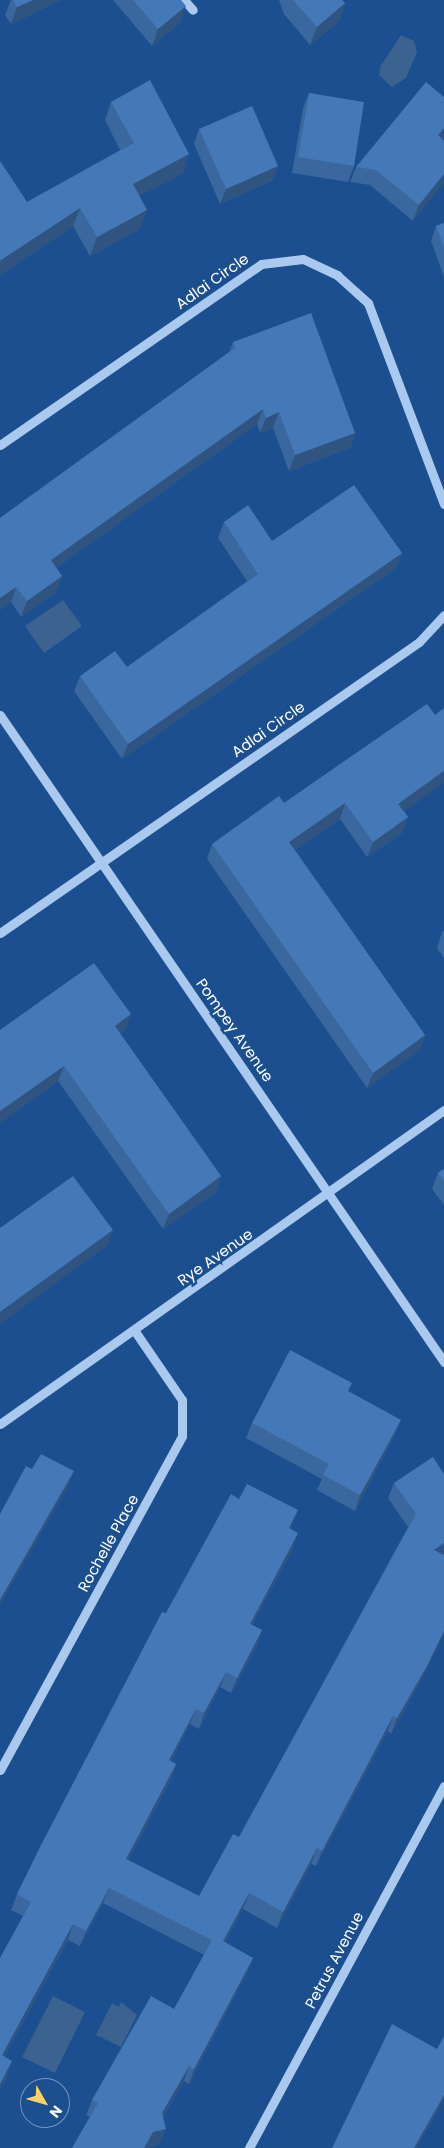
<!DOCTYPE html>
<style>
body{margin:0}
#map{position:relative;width:444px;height:2148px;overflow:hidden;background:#1b4f8f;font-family:Poppins,sans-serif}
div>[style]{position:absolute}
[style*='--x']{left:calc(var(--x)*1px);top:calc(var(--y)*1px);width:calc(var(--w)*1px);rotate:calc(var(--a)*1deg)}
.water>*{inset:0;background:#3c6290}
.minor>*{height:9px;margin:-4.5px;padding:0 4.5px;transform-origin:4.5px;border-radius:4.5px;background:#a9c9ee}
.wall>*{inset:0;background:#3a679d}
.shaded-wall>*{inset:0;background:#305480}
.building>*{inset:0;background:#4478b7}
span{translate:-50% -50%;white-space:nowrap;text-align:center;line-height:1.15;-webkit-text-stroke:5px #1b4f8f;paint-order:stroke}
.street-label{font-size:15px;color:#fff}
.north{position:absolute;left:20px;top:2078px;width:50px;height:50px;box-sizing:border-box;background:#1b4f8f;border:1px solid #7695bc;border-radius:50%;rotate:128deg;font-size:14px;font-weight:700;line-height:20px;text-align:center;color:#fff}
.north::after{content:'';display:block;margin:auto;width:18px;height:22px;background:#ffd166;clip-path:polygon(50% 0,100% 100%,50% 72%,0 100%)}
</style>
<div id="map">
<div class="water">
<i style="clip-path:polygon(401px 35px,414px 41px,417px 52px,406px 78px,392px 87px,379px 75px,380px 67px)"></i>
<i style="clip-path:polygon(63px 600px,82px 626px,44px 653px,25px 626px)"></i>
<i style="clip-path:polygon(53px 1996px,85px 2012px,55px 2073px,22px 2057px)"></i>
<i style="clip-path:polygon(121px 2002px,137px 2015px,121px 2047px,96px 2035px,112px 2003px,119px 2007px)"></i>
</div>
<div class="minor">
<i style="--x:184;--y:0;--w:13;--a:48"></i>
<i style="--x:0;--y:445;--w:318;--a:-34.7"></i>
<i style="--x:261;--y:264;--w:42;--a:-6.8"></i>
<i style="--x:303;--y:259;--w:38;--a:25"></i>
<i style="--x:337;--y:275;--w:42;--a:42.1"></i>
<i style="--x:368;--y:303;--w:215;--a:69.3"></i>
<i style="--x:0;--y:715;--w:785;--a:55.54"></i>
<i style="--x:0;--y:933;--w:510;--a:-34.78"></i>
<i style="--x:419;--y:642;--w:37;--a:-47"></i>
<i style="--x:0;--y:1424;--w:544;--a:-35.27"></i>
<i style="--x:0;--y:1770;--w:380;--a:-61.4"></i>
<i style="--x:182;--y:1436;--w:36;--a:-90"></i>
<i style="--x:182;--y:1400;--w:85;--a:-124.4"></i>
<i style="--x:249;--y:2148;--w:411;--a:-61.7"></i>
</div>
<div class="wall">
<i style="clip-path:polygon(11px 0,61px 0,11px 24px,5px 15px)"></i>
<i style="clip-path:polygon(113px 0,181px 0,180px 23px,152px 46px)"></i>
<i style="clip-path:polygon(279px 0,342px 0,345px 3px,339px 21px,310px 45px,284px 14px)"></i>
<i style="clip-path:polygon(309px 93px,354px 166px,348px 182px,292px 173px,303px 108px)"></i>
<i style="clip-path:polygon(444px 97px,444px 137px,442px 139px,444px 141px,413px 221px,370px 185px,350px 182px,356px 167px)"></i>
<i style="clip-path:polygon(111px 102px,189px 154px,183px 173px,139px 196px,140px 229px,90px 256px,73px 226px,0 275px,0 161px,27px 202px,120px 150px,105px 120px)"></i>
<i style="clip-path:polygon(199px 129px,278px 166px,272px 181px,220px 204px,194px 144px)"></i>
<i style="clip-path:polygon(444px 223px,444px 277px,431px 241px,436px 226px)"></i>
<i style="clip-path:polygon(233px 342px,355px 433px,350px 448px,289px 471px,273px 428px,260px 433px,257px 424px,56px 568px,62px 576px,56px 592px,21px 617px,11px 602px,0 610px,0 518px,229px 352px)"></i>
<i style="clip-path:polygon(224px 522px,272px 541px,402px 553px,396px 568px,122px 759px,74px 691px,80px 676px,127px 667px,247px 581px,218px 538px)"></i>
<i style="clip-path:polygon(427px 704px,404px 811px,408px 817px,402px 833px,367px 857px,340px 819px,295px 850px,425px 1035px,420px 1050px,367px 1088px,207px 859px,212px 844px,284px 803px)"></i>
<i style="clip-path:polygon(444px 931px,444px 958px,437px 948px,442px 932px)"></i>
<i style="clip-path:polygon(0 1030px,126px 1030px,120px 1034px,221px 1176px,216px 1192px,163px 1229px,58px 1081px,0 1123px)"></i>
<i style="clip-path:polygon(444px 1169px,444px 1205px,432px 1189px,438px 1173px)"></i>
<i style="clip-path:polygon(349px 1392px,395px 1435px,355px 1511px,317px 1490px,322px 1479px,246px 1438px,252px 1423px)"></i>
<i style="clip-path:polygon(433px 1457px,421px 1681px,391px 1734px,388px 1731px,316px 1866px,311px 1864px,277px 1928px,243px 1909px,225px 1943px,253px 1958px,247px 1973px,189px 2084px,184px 2081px,163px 2117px,160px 2144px,147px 2148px,72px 2148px,90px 2117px,86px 2115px,92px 2100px,174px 2009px,204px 1955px,103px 1903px,80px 1946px,68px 1940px,4px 2057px,7px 2077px,0 2089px,0 1958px,23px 1916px,11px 1910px,17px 1894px,166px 1613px,292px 1526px,291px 1529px,293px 1549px,252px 1625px,262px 1630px,257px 1646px,231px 1693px,220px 1687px,199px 1729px,190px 1724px,171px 1761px,176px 1764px,171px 1780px,128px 1860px,199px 1896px,239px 1837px,408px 1527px,388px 1498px,394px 1483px)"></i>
</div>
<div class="shaded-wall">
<i style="clip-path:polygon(33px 0,61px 0,11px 24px,17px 7px)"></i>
<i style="clip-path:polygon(345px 3px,339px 21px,310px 45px,317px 27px)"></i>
<i style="clip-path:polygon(186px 6px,180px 23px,152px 46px,158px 29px)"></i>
<i style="clip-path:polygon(444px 128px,444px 137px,432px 151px,438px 135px)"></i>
<i style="clip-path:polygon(189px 154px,183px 173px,126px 203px,133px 184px)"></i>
<i style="clip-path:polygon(278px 166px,272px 181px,220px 204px,226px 189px)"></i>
<i style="clip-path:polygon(444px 174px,444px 183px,413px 221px,419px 205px)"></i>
<i style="clip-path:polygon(80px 208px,73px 226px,0 275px,0 264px,1px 260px)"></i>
<i style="clip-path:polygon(147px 210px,140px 229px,90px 256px,97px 237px)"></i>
<i style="clip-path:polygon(263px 409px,257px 424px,45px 576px,51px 560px)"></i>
<i style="clip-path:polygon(279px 412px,273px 428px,260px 433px,266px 418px)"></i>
<i style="clip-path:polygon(355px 433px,350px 448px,289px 471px,295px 455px)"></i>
<i style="clip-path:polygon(402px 553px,396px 568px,122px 759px,128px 744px)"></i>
<i style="clip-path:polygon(62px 576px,56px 592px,21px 617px,27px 601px)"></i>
<i style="clip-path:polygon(16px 587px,11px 602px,0 610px,0 598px)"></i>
<i style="clip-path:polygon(444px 771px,444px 783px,393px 819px,398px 804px)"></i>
<i style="clip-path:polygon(345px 803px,340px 819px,284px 858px,289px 842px)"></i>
<i style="clip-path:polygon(408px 817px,402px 833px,367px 857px,373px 842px)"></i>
<i style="clip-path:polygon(131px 1014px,126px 1030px,109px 1041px,115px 1026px)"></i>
<i style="clip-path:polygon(425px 1035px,420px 1050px,367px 1088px,373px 1073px)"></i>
<i style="clip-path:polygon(64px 1066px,58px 1081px,0 1123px,0 1111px)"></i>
<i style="clip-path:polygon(221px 1176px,216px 1192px,163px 1229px,169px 1214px)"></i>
<i style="clip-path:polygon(113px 1230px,107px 1246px,0 1324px,0 1312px)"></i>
<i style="clip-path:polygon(401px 1420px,395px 1435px,355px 1511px,360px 1495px)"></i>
<i style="clip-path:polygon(74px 1471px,68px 1487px,0 1605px,0 1600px)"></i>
<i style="clip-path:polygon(298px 1510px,292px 1526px,283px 1543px,289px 1528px)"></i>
<i style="clip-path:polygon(298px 1533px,293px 1549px,244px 1639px,250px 1624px)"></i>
<i style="clip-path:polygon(444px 1543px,444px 1555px,434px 1550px)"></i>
<i style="clip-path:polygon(262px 1630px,257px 1646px,231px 1693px,237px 1678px)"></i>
<i style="clip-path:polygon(444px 1631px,444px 1635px,421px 1681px,391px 1734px,397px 1718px)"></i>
<i style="clip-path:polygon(226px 1672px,220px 1687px,199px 1729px,204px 1713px)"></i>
<i style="clip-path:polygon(196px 1709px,190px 1724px,163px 1776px,169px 1760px)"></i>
<i style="clip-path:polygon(393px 1716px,388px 1731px,316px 1866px,322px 1851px)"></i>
<i style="clip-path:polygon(176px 1764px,171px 1780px,120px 1874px,126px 1859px)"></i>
<i style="clip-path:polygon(317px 1848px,311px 1864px,277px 1928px,283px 1912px)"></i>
<i style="clip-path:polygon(109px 1888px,103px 1903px,80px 1946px,86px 1931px)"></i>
<i style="clip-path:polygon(249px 1893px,243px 1909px,217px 1957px,223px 1941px)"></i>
<i style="clip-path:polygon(73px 1924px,68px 1940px,0 2064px,2px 2055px)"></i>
<i style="clip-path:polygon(253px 1958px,247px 1973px,189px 2084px,194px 2069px)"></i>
<i style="clip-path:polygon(12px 2061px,7px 2077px,0 2089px,0 2084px)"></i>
<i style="clip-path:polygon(189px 2066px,184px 2081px,156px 2128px,162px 2113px)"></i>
<i style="clip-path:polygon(444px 2095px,444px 2100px,417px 2148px,414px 2148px)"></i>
<i style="clip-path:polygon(166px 2129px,160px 2144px,147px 2148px,144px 2148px,153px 2132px)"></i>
</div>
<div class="building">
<i style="clip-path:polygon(13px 0,33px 0,17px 7px)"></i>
<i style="clip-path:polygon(133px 0,181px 0,186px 6px,158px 29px)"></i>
<i style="clip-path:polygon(293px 0,342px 0,345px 3px,317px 27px)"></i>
<i style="clip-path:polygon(150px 80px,189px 154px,133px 184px,147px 210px,97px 237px,80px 208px,1px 260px,0 258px,0 161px,27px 202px,134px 143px,111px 102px)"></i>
<i style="clip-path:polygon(426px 82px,444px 97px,444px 128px,438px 135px,444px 141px,444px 174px,419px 205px,376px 170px,356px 167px)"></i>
<i style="clip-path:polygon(309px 93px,364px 102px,354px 166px,298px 157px)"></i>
<i style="clip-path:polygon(252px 106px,278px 166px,226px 189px,199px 129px)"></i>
<i style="clip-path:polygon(444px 223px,444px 247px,436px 226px)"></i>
<i style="clip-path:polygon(311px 313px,355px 433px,295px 455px,279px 412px,266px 418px,263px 409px,51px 560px,62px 576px,27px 601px,16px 587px,0 598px,0 518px,235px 348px,233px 342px)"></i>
<i style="clip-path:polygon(354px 485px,402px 553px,128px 744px,80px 676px,115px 651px,127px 667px,258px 574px,224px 522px,248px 505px,272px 541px)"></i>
<i style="clip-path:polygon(427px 704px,435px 715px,444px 708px,444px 771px,398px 804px,408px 817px,373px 842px,345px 803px,289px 842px,425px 1035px,373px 1073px,212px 844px,279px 796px,284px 803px)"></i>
<i style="clip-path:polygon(94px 963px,131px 1014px,115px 1026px,221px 1176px,169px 1214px,64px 1066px,0 1111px,0 1030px)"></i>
<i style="clip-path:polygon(444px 1169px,444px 1181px,438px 1173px)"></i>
<i style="clip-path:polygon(73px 1176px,113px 1230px,0 1312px,0 1228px)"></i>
<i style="clip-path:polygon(290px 1350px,352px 1383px,348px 1391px,401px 1420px,360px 1495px,323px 1475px,329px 1464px,252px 1423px)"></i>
<i style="clip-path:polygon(41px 1454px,74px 1471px,0 1600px,0 1514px,26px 1466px,32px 1469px)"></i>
<i style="clip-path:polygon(433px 1457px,444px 1474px,444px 1543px,434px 1550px,444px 1555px,444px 1631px,427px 1666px,397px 1718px,393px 1716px,322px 1851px,317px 1848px,283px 1912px,249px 1893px,223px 1941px,253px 1958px,194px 2069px,189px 2066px,162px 2113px,166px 2129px,153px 2132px,144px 2148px,72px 2148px,98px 2103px,92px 2100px,151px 1996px,174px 2009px,212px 1940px,109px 1888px,86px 1931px,73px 1924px,2px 2055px,12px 2061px,0 2084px,0 1958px,31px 1902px,17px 1894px,40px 1847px,162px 1612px,166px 1613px,231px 1494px,239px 1499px,247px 1484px,298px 1510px,289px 1528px,298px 1533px,250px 1624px,262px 1630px,237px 1678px,226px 1672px,204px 1713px,196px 1709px,169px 1760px,176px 1764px,126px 1859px,199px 1896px,233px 1834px,239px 1837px,416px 1514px,394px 1483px)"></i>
<i style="clip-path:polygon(392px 2024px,437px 2049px,444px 2036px,444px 2095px,414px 2148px,332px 2148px)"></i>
</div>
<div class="street-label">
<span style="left:212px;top:281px;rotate:-35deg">Adlai Circle</span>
<span style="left:268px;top:729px;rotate:-35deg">Adlai Circle</span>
<span style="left:235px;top:1030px;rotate:55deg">Pompey Avenue</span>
<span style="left:215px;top:1257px;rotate:-35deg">Rye Avenue</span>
<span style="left:108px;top:1543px;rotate:-61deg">Rochelle Place</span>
<span style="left:334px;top:1960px;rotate:-62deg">Petrus Avenue</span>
</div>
<div class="north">N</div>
</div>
